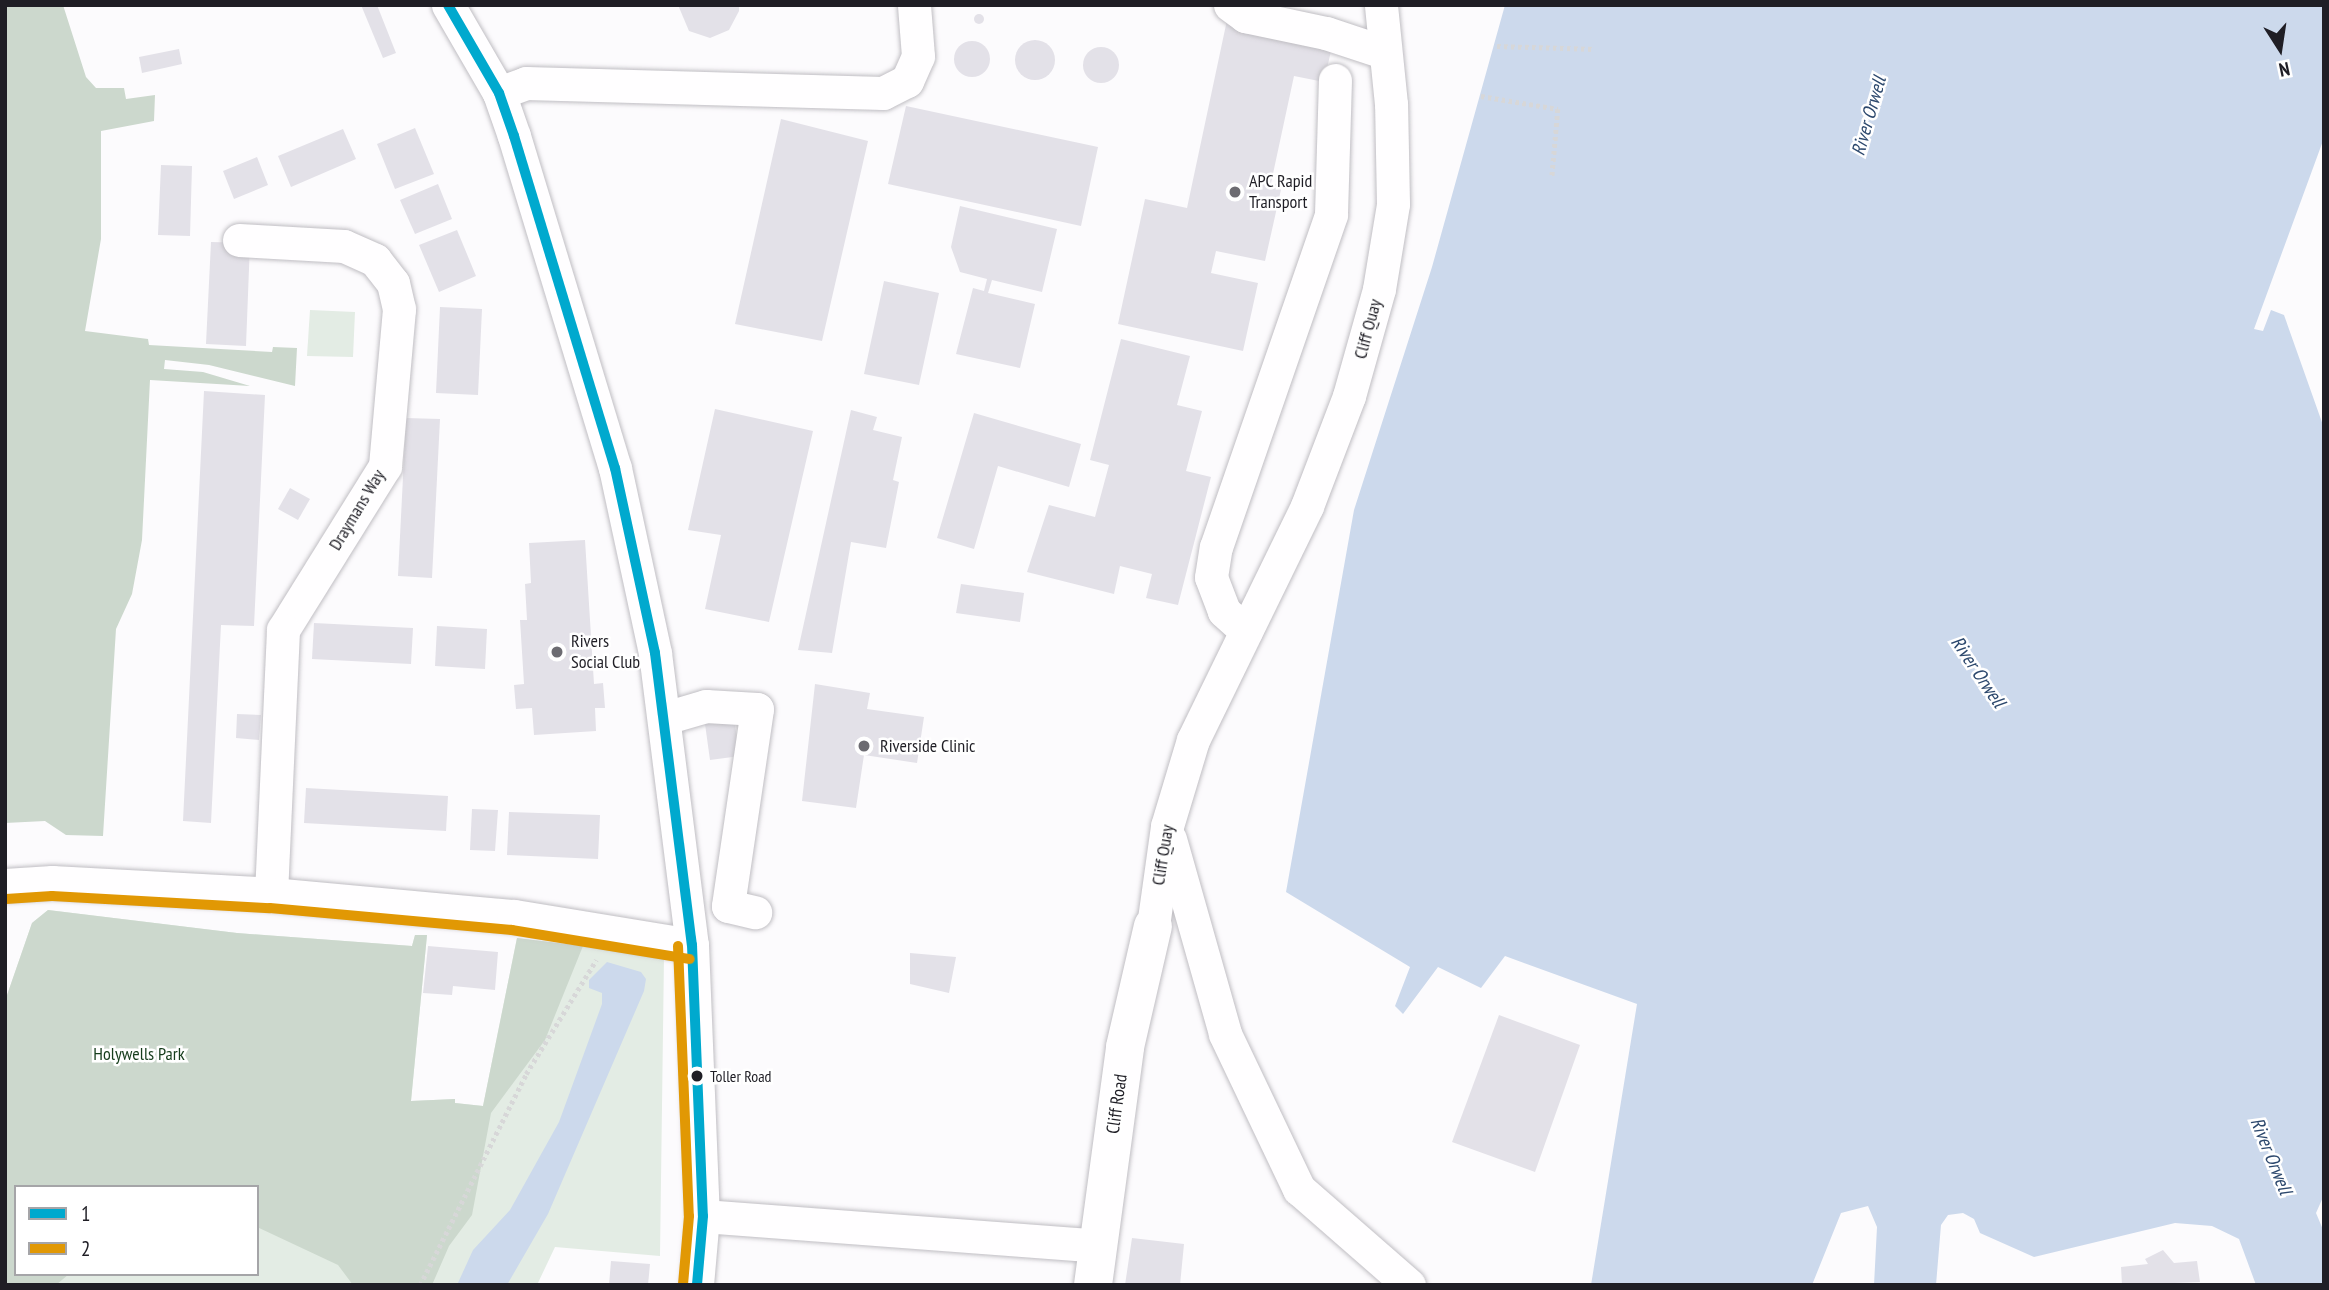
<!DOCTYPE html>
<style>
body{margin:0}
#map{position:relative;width:2329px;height:1290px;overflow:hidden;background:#fcfbfd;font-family:"PT Sans Narrow",sans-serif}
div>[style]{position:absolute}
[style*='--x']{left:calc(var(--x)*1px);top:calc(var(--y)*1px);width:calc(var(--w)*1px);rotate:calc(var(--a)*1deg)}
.green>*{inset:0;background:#e3ece4}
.forest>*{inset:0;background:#ccd8cd}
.water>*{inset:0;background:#ccd9ec}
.building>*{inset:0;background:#e3e1e8}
.round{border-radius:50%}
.path>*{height:4.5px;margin-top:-2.25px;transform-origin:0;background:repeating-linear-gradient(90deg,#d7d7d8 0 3.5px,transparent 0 7px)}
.roads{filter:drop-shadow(0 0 2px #c0bec3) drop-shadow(0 0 2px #c0bec3)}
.minor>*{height:33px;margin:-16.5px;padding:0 16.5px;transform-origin:16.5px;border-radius:16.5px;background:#fffeff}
.major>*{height:38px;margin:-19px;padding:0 19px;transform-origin:19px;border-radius:19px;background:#fffeff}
.bus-1>*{height:10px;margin:-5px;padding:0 5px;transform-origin:5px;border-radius:5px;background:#00a9ce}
.bus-2>*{height:10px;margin:-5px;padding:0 5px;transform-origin:5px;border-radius:5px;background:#e19804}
.dots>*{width:19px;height:19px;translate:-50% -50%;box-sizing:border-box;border:4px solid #fff;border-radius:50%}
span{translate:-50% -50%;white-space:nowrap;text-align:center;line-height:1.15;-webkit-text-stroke:5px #fff;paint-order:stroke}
.bus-label{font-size:16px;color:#1f1e25}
.left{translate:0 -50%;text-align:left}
.poi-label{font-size:18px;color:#1f1e25}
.street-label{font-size:18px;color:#1f1e25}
.park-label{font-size:18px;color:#163d1c}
.water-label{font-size:19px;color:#2c486d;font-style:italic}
.frame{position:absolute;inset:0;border:7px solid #1f1e25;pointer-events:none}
.legend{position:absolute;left:14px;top:1185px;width:245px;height:91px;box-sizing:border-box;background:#fff;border:2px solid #a5a5a8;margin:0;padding:9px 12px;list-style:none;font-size:21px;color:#1f1e25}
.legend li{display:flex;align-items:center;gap:14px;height:35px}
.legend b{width:35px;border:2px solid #a5a5a8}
.north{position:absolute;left:2245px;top:14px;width:70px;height:70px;-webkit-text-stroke:5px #fff;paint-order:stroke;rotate:168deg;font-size:19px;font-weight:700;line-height:28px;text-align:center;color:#1f1e25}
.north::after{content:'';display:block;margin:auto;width:24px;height:32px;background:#1f1e25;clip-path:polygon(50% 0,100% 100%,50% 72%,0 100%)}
</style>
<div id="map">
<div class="green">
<i style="clip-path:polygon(310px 310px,355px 312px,353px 357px,307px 356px)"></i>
<i style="clip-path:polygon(evenodd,48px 910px,237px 933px,412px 946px,415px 935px,427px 935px,411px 1101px,455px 1099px,455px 1103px,483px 1106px,517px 938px,664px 957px,660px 1256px,555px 1247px,537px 1285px,5px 1285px,5px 1001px,32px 923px,48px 910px,16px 1187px,257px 1187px,257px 1274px,16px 1274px,16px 1187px)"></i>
</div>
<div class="forest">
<i style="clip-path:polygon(5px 5px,63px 5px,86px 77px,96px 88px,124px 88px,126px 99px,155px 95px,154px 121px,101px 131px,101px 239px,85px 331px,148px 339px,149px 345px,272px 352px,273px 347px,297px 348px,295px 386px,209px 365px,165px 360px,164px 369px,203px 372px,250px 386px,150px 380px,142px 540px,132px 594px,116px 629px,103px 836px,66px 835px,45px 821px,5px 823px)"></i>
<i style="clip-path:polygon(48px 910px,237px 933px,412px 946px,415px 935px,427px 935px,411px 1101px,455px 1099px,455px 1103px,483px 1106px,517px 938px,583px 946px,545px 1040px,491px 1113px,472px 1215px,449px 1246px,432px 1285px,353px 1285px,338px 1265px,257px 1227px,257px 1187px,16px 1187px,16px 1274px,69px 1274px,56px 1285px,5px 1285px,5px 1001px,32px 923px)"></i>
</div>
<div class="water">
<i style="clip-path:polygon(1505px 5px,2324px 5px,2324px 138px,2254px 329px,2263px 331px,2271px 310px,2284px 315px,2324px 428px,2324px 1195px,2316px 1213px,2324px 1232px,2324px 1285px,2256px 1285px,2239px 1239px,2212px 1226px,2175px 1223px,2034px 1257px,1980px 1233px,1974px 1219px,1963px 1213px,1948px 1215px,1941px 1225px,1936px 1285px,1874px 1285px,1877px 1227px,1868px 1206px,1841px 1213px,1812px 1285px,1591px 1285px,1637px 1004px,1505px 956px,1481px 988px,1438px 967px,1403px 1014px,1395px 1006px,1410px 967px,1286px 892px,1354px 510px,1432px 267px)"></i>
<i style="clip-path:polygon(607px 962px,641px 972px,646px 979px,644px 991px,548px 1214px,507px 1285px,457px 1285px,473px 1250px,510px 1210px,559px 1122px,602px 1004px,602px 993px,589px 988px,589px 980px)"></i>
</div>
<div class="building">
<i style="clip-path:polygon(361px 5px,377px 5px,396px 53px,383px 58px)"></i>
<i style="clip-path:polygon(678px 5px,739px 5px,739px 11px,729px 30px,710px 38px,689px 31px)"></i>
<i class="round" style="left:974px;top:14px;width:10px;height:10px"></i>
<i style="clip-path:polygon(1227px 20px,1333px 42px,1324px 82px,1294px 76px,1271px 183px,1282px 185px,1265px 261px,1216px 251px,1211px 273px,1258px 283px,1243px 351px,1118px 324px,1145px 199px,1187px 208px)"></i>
<i class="round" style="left:1015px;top:40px;width:40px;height:40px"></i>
<i class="round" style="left:954px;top:41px;width:36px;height:36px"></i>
<i class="round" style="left:1083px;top:47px;width:36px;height:36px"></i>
<i style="clip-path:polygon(179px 49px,182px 64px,142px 73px,139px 57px)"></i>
<i style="clip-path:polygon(906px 106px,1098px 147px,1081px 226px,888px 184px)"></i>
<i style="clip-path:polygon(781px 119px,868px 141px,822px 341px,735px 324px)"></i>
<i style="clip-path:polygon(415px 128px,434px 174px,395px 189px,377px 144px)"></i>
<i style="clip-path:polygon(343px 129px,356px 159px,291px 187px,278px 156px)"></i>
<i style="clip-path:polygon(257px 157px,268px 185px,234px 199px,223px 171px)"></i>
<i style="clip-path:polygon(161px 165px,192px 166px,190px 236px,158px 235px)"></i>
<i style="clip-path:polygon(438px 184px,452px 219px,415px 234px,400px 200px)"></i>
<i style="clip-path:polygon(960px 206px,1057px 229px,1042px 292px,992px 280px,988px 293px,1035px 304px,1020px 368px,956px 354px,973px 288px,984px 291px,987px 279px,960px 272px,951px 247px)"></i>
<i style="clip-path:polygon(457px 230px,476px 276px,439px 292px,419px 245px)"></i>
<i style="clip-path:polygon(211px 242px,250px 243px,246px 346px,206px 344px)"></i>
<i style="clip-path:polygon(884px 281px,939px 293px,919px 385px,864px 374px)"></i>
<i style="clip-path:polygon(440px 307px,482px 309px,478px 395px,436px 393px)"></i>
<i style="clip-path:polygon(1121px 339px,1190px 356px,1177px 405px,1202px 411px,1186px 471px,1211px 477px,1178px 605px,1146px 598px,1152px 574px,1120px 566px,1114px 594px,1027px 572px,1049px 505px,1095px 517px,1109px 465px,1090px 460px)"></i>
<i style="clip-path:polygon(204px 391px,265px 395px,254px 626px,221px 625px,211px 823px,183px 821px)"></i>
<i style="clip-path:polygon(715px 409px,813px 431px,769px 622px,705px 609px,721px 535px,688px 530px)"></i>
<i style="clip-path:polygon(851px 410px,877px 417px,873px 430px,902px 437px,893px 480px,899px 482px,886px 548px,851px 542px,832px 653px,798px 650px)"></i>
<i style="clip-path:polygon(974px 413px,1081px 444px,1069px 487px,998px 466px,974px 549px,937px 538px)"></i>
<i style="clip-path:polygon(406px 418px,440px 419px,432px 578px,398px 576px)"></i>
<i style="clip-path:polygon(290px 488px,310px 499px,298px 520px,278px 509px)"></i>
<i style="clip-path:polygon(585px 540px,594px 684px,603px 683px,605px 708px,595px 708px,596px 731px,534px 735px,532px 708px,516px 709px,514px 685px,524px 684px,520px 620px,527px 620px,525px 584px,531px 583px,529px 543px)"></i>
<i style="clip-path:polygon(961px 584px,1024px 593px,1020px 622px,956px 613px)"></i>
<i style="clip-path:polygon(314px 623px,413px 628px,411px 664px,312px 659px)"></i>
<i style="clip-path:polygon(437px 626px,487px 629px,485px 669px,435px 666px)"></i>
<i style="clip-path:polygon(815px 684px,870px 693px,867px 709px,924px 717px,917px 763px,864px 755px,856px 808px,802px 801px)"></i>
<i style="clip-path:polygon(237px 714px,261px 715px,259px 740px,236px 738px)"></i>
<i style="clip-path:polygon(734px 720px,740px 756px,710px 760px,705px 724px)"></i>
<i style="clip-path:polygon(306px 788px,448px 796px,446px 831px,304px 823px)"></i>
<i style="clip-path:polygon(472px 809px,498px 810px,495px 851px,470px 850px)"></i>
<i style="clip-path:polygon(509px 812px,600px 815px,598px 859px,507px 855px)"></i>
<i style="clip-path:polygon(428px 946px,498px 952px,495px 990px,453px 986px,452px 995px,423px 993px)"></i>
<i style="clip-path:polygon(910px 953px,956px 957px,949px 993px,910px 984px)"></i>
<i style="clip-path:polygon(1499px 1015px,1580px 1045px,1535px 1172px,1452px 1142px)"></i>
<i style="clip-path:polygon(1132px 1238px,1184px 1244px,1180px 1285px,1125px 1285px)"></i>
<i style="clip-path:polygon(2163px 1250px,2174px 1263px,2197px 1261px,2200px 1282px,2122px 1285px,2121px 1267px,2148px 1264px,2145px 1259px)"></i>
<i style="clip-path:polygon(611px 1261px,650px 1264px,648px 1285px,609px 1285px)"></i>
</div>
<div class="path">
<i style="--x:1497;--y:46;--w:98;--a:1.8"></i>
<i style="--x:1481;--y:96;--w:78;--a:9.6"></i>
<i style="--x:1558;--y:109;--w:69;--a:95"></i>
<i style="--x:420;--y:1285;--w:236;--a:-63.3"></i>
<i style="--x:526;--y:1074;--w:134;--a:-58.4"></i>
</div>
<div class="roads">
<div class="minor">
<i style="--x:448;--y:5;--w:102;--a:59.9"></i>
<i style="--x:499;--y:93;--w:46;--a:70.8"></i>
<i style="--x:514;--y:136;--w:347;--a:73.1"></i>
<i style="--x:615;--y:468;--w:189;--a:77.8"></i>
<i style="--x:655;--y:653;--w:294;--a:82.8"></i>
<i style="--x:692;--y:945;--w:271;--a:87.7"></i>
<i style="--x:703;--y:1216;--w:69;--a:95"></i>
<i style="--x:1230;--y:5;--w:19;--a:36"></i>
<i style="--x:1245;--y:16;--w:83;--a:11.9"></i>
<i style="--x:1326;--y:33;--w:60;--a:18.4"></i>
<i style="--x:499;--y:93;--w:29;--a:-20"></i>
<i style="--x:526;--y:83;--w:357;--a:1.6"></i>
<i style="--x:883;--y:93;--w:27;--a:-27"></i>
<i style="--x:907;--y:81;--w:27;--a:-66"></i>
<i style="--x:918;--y:56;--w:51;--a:-94.5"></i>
<i style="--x:239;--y:240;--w:105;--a:3.3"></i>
<i style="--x:344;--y:246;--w:34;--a:24"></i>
<i style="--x:375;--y:260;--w:29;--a:52"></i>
<i style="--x:393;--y:283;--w:27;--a:77"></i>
<i style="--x:399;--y:309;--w:158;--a:95.1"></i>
<i style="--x:385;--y:466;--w:193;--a:121.9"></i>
<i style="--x:283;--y:630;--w:264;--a:92.6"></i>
<i style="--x:1246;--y:631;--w:30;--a:-138"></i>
<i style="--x:1224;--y:611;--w:36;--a:-111"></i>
<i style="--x:1211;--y:577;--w:30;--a:-81"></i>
<i style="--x:1216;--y:547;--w:352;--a:-70.9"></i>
<i style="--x:1331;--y:214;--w:134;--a:-88.3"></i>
<i style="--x:665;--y:718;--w:43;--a:-16.3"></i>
<i style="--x:706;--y:706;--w:51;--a:3.4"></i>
<i style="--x:757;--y:709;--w:199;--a:98.4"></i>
<i style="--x:728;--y:906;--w:28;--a:13"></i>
<i style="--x:1170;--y:839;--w:203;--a:74.2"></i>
<i style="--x:1225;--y:1034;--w:172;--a:64.5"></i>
<i style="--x:1299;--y:1189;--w:146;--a:41.1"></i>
<i style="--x:5;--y:885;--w:47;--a:-3.7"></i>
<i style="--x:52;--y:882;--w:219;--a:3.1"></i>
<i style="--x:271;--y:894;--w:244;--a:5.2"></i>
<i style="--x:514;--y:916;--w:180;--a:9.3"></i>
<i style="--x:1153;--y:926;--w:101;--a:-82"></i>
<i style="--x:1167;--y:826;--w:90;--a:-73.2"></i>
<i style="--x:1193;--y:740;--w:260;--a:-64"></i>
<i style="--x:1307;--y:506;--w:118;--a:-69.1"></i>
<i style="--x:1349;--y:396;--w:111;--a:-74.3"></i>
<i style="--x:1379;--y:289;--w:86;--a:-80.6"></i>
<i style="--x:1393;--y:204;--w:100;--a:-91.1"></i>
<i style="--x:1391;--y:104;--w:100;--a:-95.8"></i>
<i style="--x:703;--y:1216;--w:397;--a:4.3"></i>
</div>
<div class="major">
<i style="--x:1093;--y:1285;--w:240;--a:-82.3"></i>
<i style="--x:1125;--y:1047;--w:124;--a:-77"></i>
</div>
</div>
<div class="bus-1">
<i style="--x:448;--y:5;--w:102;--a:59.9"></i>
<i style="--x:499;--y:93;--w:46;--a:70.8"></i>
<i style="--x:514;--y:136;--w:347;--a:73.1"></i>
<i style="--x:615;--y:468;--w:189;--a:77.8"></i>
<i style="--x:655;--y:653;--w:294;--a:82.8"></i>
<i style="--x:692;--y:945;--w:271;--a:87.7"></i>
<i style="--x:703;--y:1216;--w:69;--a:95"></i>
</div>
<div class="bus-2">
<i style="--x:6;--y:899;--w:46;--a:-3.7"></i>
<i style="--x:52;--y:896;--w:218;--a:3.2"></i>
<i style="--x:270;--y:908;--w:243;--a:5.2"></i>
<i style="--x:512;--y:930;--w:180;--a:9.3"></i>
<i style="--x:678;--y:946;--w:270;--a:87.7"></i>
<i style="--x:689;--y:1216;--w:68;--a:95"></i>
</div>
<div class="dots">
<i style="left:1235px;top:192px;background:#6c6b71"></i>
<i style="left:557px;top:652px;background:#6c6b71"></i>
<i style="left:864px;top:746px;background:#6c6b71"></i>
<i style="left:697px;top:1076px;background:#1f1e25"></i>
</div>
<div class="bus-label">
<span class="left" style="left:710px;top:1076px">Toller Road</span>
</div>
<div class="poi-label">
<span class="left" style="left:1249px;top:192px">APC Rapid<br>Transport</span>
<span class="left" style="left:571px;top:652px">Rivers<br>Social Club</span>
<span class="left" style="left:880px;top:746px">Riverside Clinic</span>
</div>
<div class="street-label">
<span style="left:1368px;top:329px;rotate:-75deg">Cliff Quay</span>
<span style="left:357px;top:510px;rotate:-59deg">Draymans Way</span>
<span style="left:1163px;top:855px;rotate:-81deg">Cliff Quay</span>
<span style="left:1117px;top:1104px;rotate:-82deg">Cliff Road</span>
</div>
<div class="park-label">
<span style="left:139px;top:1054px">Holywells Park</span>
</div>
<div class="water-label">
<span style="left:1869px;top:116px;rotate:-74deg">River Orwell</span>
<span style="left:1978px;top:672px;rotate:56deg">River Orwell</span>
<span style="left:2271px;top:1156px;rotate:68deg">River Orwell</span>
</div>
<div class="frame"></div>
<ul class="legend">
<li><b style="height:9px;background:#00a9ce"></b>1</li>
<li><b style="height:9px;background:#e19804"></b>2</li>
</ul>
<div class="north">N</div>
</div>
